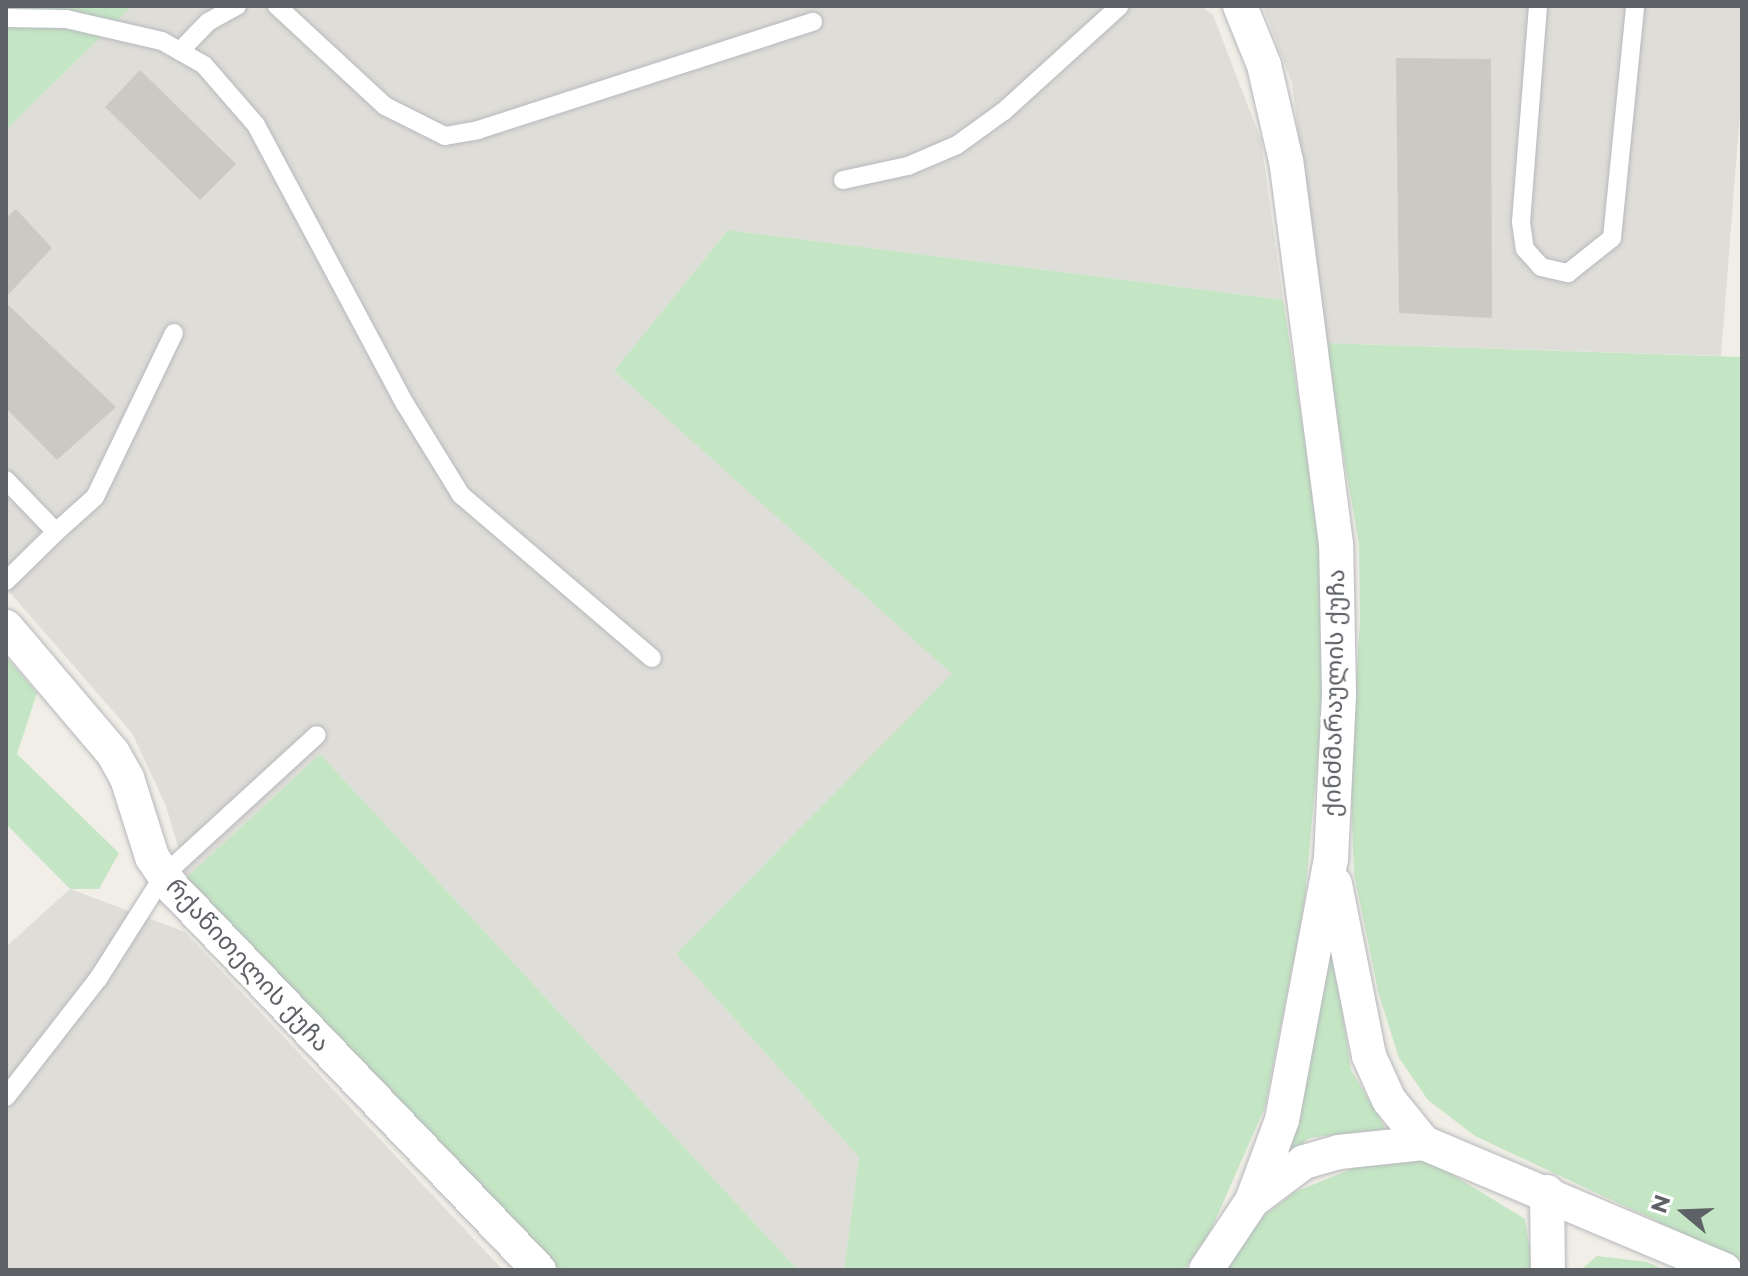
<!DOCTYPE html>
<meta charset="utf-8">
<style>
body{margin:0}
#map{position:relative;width:1748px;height:1276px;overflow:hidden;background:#f0eee6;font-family:Montserrat,"Noto Sans Georgian",sans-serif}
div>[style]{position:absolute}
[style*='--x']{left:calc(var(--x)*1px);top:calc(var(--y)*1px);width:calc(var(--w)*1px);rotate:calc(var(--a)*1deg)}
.industrial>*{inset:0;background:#dfddd8}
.green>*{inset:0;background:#c4e6c4}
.building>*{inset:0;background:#ccc8c3}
.roads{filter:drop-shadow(0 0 2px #b7b8bd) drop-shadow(0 0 2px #b7b8bd)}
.lane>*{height:18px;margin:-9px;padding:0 9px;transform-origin:9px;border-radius:9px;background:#fff}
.street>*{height:34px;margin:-17px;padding:0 17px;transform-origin:17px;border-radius:17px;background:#fff}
span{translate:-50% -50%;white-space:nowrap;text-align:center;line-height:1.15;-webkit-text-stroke:6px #fff;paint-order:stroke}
.street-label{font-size:24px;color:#5e6166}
.frame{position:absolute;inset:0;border:8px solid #5e6166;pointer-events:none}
.north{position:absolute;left:1644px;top:1172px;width:80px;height:80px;-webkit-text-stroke:6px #fff;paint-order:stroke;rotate:289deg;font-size:22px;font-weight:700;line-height:32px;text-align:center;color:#5e6166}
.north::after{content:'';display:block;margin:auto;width:28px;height:36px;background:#5e6166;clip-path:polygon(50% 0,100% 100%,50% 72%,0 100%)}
</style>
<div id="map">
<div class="industrial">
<i style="clip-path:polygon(132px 6px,1201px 6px,1213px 15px,1261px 140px,1283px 300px,728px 230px,614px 371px,953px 674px,676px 954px,859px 1157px,844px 1270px,798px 1270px,320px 754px,187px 877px,166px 806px,132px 733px,6px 588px,6px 130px)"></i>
<i style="clip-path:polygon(1263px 6px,1742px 6px,1742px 87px,1721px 356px,1324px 343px,1292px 83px)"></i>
<i style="clip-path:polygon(70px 889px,185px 932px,503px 1270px,6px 1270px,6px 947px)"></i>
</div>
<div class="green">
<i style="clip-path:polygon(6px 6px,132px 6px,6px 130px)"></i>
<i style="clip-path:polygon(728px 230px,1283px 300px,1320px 537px,1323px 702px,1304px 907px,1265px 1107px,1211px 1230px,1184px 1270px,844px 1270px,859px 1157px,676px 954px,952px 674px,614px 371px)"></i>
<i style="clip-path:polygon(1324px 343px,1742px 357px,1742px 1261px,1475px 1136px,1428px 1100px,1399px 1058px,1379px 995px,1354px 874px,1350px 765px,1360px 622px,1359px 544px)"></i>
<i style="clip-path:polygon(6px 657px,37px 693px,17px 754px,119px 853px,99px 889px,70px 889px,6px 824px)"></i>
<i style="clip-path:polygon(320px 754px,798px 1270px,556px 1270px,200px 897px,187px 877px)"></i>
<i style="clip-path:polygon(1328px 914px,1351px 1070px,1386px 1129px,1309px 1138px,1280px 1163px)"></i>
<i style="clip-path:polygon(1422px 1156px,1525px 1219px,1533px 1270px,1226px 1270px,1258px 1220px,1295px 1192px,1371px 1161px)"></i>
<i style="clip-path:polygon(1597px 1256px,1647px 1262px,1665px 1270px,1581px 1270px)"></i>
</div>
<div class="building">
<i style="clip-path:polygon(1396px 58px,1491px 59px,1492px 318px,1399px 313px)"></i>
<i style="clip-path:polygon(140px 70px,236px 164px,200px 200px,105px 107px)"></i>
<i style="clip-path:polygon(16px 209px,52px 248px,6px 297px,6px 218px)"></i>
<i style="clip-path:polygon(6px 303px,116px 407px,57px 460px,6px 408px)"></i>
</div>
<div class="roads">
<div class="lane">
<i style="--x:277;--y:6;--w:147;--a:42.8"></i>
<i style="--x:385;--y:106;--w:67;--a:26.6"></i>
<i style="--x:445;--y:136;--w:34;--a:-10"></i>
<i style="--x:478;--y:130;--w:352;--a:-17.9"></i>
<i style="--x:1538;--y:6;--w:217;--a:94.5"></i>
<i style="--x:1521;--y:222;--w:27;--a:82"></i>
<i style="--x:1525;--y:249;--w:24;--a:48"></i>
<i style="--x:1541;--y:267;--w:28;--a:13"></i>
<i style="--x:1568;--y:273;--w:56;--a:-38.5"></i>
<i style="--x:1612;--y:238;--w:233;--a:-84.3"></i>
<i style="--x:6;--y:18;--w:60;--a:1"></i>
<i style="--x:66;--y:19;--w:98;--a:12.9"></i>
<i style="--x:162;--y:41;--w:48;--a:29.7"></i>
<i style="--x:204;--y:65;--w:79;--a:49.1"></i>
<i style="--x:256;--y:125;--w:316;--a:61.9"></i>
<i style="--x:405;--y:404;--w:107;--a:58.4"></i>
<i style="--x:461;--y:495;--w:251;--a:40.5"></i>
<i style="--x:180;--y:51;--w:40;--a:-46"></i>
<i style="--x:208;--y:22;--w:33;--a:-29"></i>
<i style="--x:843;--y:180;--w:66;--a:-12.2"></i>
<i style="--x:908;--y:166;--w:53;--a:-23.2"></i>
<i style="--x:957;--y:145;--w:58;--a:-35.9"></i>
<i style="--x:1004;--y:111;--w:156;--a:-42.2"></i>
<i style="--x:6;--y:480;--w:72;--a:46.1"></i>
<i style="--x:56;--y:532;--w:70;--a:135.6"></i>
<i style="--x:56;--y:532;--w:52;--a:-41.9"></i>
<i style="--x:95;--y:497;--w:182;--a:-64.3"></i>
<i style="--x:6;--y:1097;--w:150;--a:-52.1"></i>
<i style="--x:98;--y:979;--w:123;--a:-57.6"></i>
<i style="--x:164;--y:875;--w:207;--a:-42.5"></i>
</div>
<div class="street">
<i style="--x:6;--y:627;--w:165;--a:49.7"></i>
<i style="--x:113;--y:753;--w:29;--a:61"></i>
<i style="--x:127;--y:778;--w:83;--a:72.4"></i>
<i style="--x:152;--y:857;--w:37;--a:56"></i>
<i style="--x:173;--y:888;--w:529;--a:46.23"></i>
<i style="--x:1335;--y:884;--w:175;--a:78.8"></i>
<i style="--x:1369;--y:1056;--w:48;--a:65.6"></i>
<i style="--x:1389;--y:1100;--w:55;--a:50.9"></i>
<i style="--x:1547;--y:1192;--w:78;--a:89.3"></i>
<i style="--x:1252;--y:1201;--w:65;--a:-36.9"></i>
<i style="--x:1304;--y:1162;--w:36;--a:-16"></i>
<i style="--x:1339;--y:1152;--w:85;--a:-6"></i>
<i style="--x:1424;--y:1143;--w:326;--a:22.9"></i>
<i style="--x:1206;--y:1270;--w:83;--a:-56.3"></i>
<i style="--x:1252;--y:1201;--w:86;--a:-69.7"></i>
<i style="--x:1282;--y:1120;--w:266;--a:-79.4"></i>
<i style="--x:1331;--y:859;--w:165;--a:-87.2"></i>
<i style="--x:1339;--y:694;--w:150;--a:-91.1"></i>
<i style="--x:1336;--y:544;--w:386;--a:-97.4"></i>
<i style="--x:1286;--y:161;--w:98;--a:-102.9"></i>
<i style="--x:1264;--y:65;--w:64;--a:-112.1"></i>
</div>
</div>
<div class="street-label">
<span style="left:1334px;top:693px;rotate:-89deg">ქინძმარაულის ქუჩა</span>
<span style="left:248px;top:965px;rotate:47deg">რქაწითელის ქუჩა</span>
</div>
<div class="frame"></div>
<div class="north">N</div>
</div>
